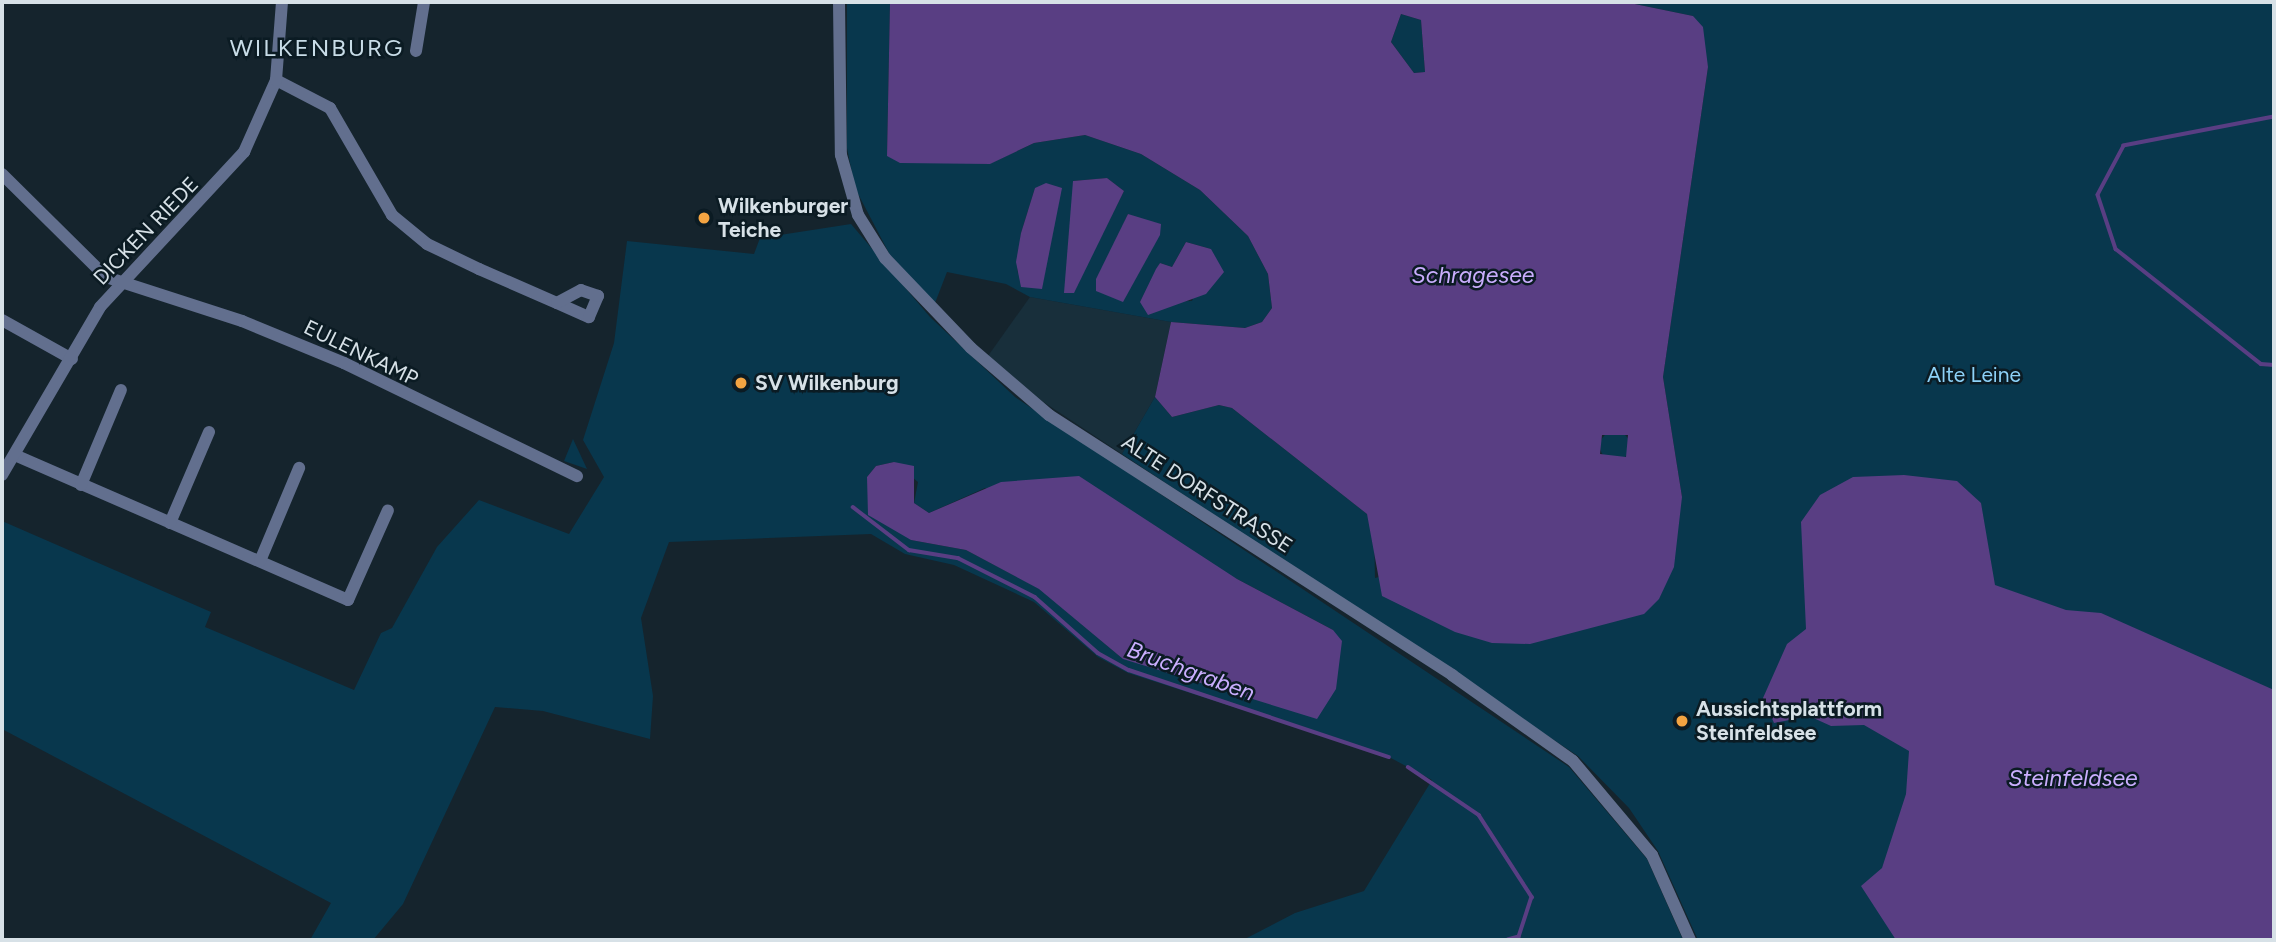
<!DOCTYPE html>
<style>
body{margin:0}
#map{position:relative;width:2276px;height:942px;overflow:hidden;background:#15242d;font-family:Figtree,sans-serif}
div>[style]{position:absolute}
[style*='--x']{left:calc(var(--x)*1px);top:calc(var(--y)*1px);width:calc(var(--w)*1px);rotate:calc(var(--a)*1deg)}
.built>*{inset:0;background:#182f3b}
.green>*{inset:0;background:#08374d}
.round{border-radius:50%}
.water>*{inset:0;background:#593e83}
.stream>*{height:3.5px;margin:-1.75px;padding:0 1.75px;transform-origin:1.75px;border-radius:1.75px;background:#593e83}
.minor>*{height:12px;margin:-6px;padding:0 6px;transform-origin:6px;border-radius:6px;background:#626f8e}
.dots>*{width:19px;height:19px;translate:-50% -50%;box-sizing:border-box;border:4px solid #0b1b23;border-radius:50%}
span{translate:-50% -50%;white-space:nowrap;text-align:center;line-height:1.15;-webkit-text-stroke:5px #0b1b23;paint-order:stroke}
.poi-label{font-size:21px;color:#d7e1e7;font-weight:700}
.left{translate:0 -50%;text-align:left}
.street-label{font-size:21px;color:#d7e1e7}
.park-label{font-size:21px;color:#8dd1f7}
.water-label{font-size:23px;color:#caaefe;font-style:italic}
.quarter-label{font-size:24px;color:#c8dce7;letter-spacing:2px}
.frame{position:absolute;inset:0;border:4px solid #d7e1e7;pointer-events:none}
</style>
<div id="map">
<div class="built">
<i style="clip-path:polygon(1030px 297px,1171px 322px,1155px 397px,1122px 454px,1042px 401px,988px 356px)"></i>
</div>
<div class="green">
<i style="clip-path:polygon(evenodd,847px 2px,890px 2px,887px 156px,989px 164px,1034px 143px,1085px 135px,1141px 154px,1200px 190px,1248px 236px,1268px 274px,1272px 308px,1262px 322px,1245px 328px,1171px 322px,1030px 297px,1006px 284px,947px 272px,935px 303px,890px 255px,855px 188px,847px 148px,847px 2px,1107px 178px,1124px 191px,1085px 268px,1073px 181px,1107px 178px,847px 2px,1035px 188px,1017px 274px,1021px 233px,1035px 188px,847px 2px,1128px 214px,1138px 221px,1160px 224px,1116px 241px,1128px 214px,847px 2px,1186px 242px,1211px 249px,1192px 301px,1140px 302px,1160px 263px,1172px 267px,1186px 242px)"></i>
<i style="clip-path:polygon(1625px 2px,2274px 2px,2274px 940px,1698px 940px,1658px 851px,1629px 808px,1578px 756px,1122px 454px,1155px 397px,1172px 417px,1219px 405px,1232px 408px,1367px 514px,1374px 529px,1375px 578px,1682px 497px,1663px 377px,1708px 67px,1693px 16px)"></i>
<i style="clip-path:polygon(1401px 14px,1421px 20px,1425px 72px,1414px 73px,1391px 42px)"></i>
<i style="clip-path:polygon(evenodd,851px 224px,930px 317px,1015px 397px,1569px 767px,1647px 859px,1683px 940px,1243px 940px,1295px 913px,1364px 891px,1432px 780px,1389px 757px,1128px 673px,1098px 657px,1034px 602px,954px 565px,905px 554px,871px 534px,669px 542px,641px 618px,653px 696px,650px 739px,543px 711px,495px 707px,403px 904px,373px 940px,310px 940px,331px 903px,2px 729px,2px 521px,211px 612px,205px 627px,354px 690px,381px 633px,392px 628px,437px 547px,479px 500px,569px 534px,604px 477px,583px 440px,614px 343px,627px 241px,754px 254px,760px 238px,851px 224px,894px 462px,918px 482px,914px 503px,929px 513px,985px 488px,1237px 579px,1333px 630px,1123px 659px,1040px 589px,966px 550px,911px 540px,867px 477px,876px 466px,894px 462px)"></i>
<i class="round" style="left:1600px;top:431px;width:30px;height:30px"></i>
<i style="clip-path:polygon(573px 439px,587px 469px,564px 461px)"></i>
</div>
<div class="water">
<i style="clip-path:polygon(evenodd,890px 2px,1625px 2px,1693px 16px,1703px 27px,1708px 67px,1663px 377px,1682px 497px,1674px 567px,1659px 599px,1644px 614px,1530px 644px,1492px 643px,1455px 632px,1382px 596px,1367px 514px,1232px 408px,1219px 405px,1172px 417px,1155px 397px,1171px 322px,1245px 328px,1262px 322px,1272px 308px,1268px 274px,1248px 236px,1200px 190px,1141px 154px,1085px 135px,1034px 143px,990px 164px,900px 163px,887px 156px,890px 2px,1401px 14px,1421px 20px,1425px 72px,1414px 73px,1391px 42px,1401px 14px,890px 2px,1602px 435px,1628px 435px,1626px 457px,1600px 454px,1602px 435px)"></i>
<i style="clip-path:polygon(1107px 178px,1124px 191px,1074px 293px,1064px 293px,1073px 181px)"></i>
<i style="clip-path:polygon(1046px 183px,1062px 188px,1042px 289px,1021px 287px,1016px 262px,1021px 233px,1035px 188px)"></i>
<i style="clip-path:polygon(1128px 214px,1161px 224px,1160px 235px,1123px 302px,1096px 291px,1096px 279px)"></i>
<i style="clip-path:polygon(1186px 242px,1211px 249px,1224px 272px,1206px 294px,1148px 315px,1140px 302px,1156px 269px,1160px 263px,1172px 267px)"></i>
<i style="clip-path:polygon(894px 462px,914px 466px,914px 503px,929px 513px,1001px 482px,1079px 476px,1237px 579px,1333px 630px,1342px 641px,1336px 689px,1317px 719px,1123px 659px,1039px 589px,966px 550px,911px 540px,868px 515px,867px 477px,876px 466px)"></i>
<i style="clip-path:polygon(1904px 475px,1957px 481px,1981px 503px,1995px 585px,2066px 610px,2101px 613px,2274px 690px,2274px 940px,1896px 940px,1861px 886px,1882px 868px,1906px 794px,1909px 751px,1864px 725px,1831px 726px,1809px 716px,1774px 723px,1763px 698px,1787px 644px,1806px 629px,1801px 522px,1820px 495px,1853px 477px)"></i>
</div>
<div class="stream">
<i style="--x:2274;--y:117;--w:153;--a:169.1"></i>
<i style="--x:2124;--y:146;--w:55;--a:118"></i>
<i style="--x:2098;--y:195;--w:57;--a:71.6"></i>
<i style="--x:2116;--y:249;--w:185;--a:38.4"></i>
<i style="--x:2261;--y:364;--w:13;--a:4"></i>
<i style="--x:853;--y:507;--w:71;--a:37.5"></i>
<i style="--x:909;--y:550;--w:50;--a:9.3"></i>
<i style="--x:958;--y:558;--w:86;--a:26.9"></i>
<i style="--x:1035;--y:597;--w:84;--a:41.6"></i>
<i style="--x:1098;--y:653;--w:35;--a:29"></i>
<i style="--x:1129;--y:670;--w:274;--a:18.5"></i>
<i style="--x:1408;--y:767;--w:86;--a:34.1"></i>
<i style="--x:1479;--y:815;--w:98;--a:57.1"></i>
<i style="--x:1532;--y:897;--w:42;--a:108"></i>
<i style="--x:1519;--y:937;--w:11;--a:165"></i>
</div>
<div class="minor">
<i style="--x:839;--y:2;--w:153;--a:89.3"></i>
<i style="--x:841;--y:155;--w:62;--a:74.2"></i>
<i style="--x:858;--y:215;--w:51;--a:57.9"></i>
<i style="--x:885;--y:258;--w:124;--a:46.3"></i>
<i style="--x:971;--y:348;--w:103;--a:40.7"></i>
<i style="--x:1049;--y:415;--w:480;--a:32.8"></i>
<i style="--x:1452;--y:675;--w:148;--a:35.4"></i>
<i style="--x:1573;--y:761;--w:123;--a:50"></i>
<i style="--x:1652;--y:855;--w:93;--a:65.9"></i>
<i style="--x:416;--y:51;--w:50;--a:-80.7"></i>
<i style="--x:276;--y:80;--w:61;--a:27.4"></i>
<i style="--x:330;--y:108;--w:124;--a:59.9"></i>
<i style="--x:392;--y:215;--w:45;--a:39.6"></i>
<i style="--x:427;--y:244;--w:58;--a:25.7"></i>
<i style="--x:479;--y:269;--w:85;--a:23.6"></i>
<i style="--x:557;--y:303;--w:35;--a:24"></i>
<i style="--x:589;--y:317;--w:23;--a:-67"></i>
<i style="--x:598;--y:296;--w:18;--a:-161"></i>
<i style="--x:581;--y:290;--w:27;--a:152"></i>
<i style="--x:2;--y:174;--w:146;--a:44.7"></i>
<i style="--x:106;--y:277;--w:143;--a:17.9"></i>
<i style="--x:242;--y:321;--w:110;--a:22.4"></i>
<i style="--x:344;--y:363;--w:259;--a:25.9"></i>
<i style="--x:2;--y:320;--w:80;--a:29.1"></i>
<i style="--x:17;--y:456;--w:361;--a:23.5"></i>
<i style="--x:348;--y:600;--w:98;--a:-66"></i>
<i style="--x:2;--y:475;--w:194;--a:-59.7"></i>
<i style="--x:100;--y:307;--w:212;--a:-47.1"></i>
<i style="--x:244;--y:152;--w:79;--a:-66"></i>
<i style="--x:276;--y:80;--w:78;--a:-85.6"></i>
<i style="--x:81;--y:485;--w:103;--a:-67.2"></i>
<i style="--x:170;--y:523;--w:99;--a:-66.8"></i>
<i style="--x:260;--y:561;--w:101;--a:-67.2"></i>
</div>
<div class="dots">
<i style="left:704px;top:218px;background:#f3a442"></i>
<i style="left:741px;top:383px;background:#f3a442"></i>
<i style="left:1682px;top:721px;background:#f3a442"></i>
</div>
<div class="poi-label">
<span class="left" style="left:718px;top:218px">Wilkenburger<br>Teiche</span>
<span class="left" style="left:755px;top:383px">SV Wilkenburg</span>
<span class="left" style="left:1696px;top:721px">Aussichtsplattform<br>Steinfeldsee</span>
</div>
<div class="street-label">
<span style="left:146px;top:231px;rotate:-46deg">DICKEN RIEDE</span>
<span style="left:361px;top:353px;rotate:26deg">EULENKAMP</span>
<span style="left:1207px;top:494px;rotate:33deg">ALTE DORFSTRASSE</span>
</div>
<div class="park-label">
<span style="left:1974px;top:375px">Alte Leine</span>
</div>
<div class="water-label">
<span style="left:1473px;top:275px">Schragesee</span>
<span style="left:1191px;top:671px;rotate:20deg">Bruchgraben</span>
<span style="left:2073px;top:778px">Steinfeldsee</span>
</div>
<div class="quarter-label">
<span style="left:317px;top:48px">WILKENBURG</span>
</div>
<div class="frame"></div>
</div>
